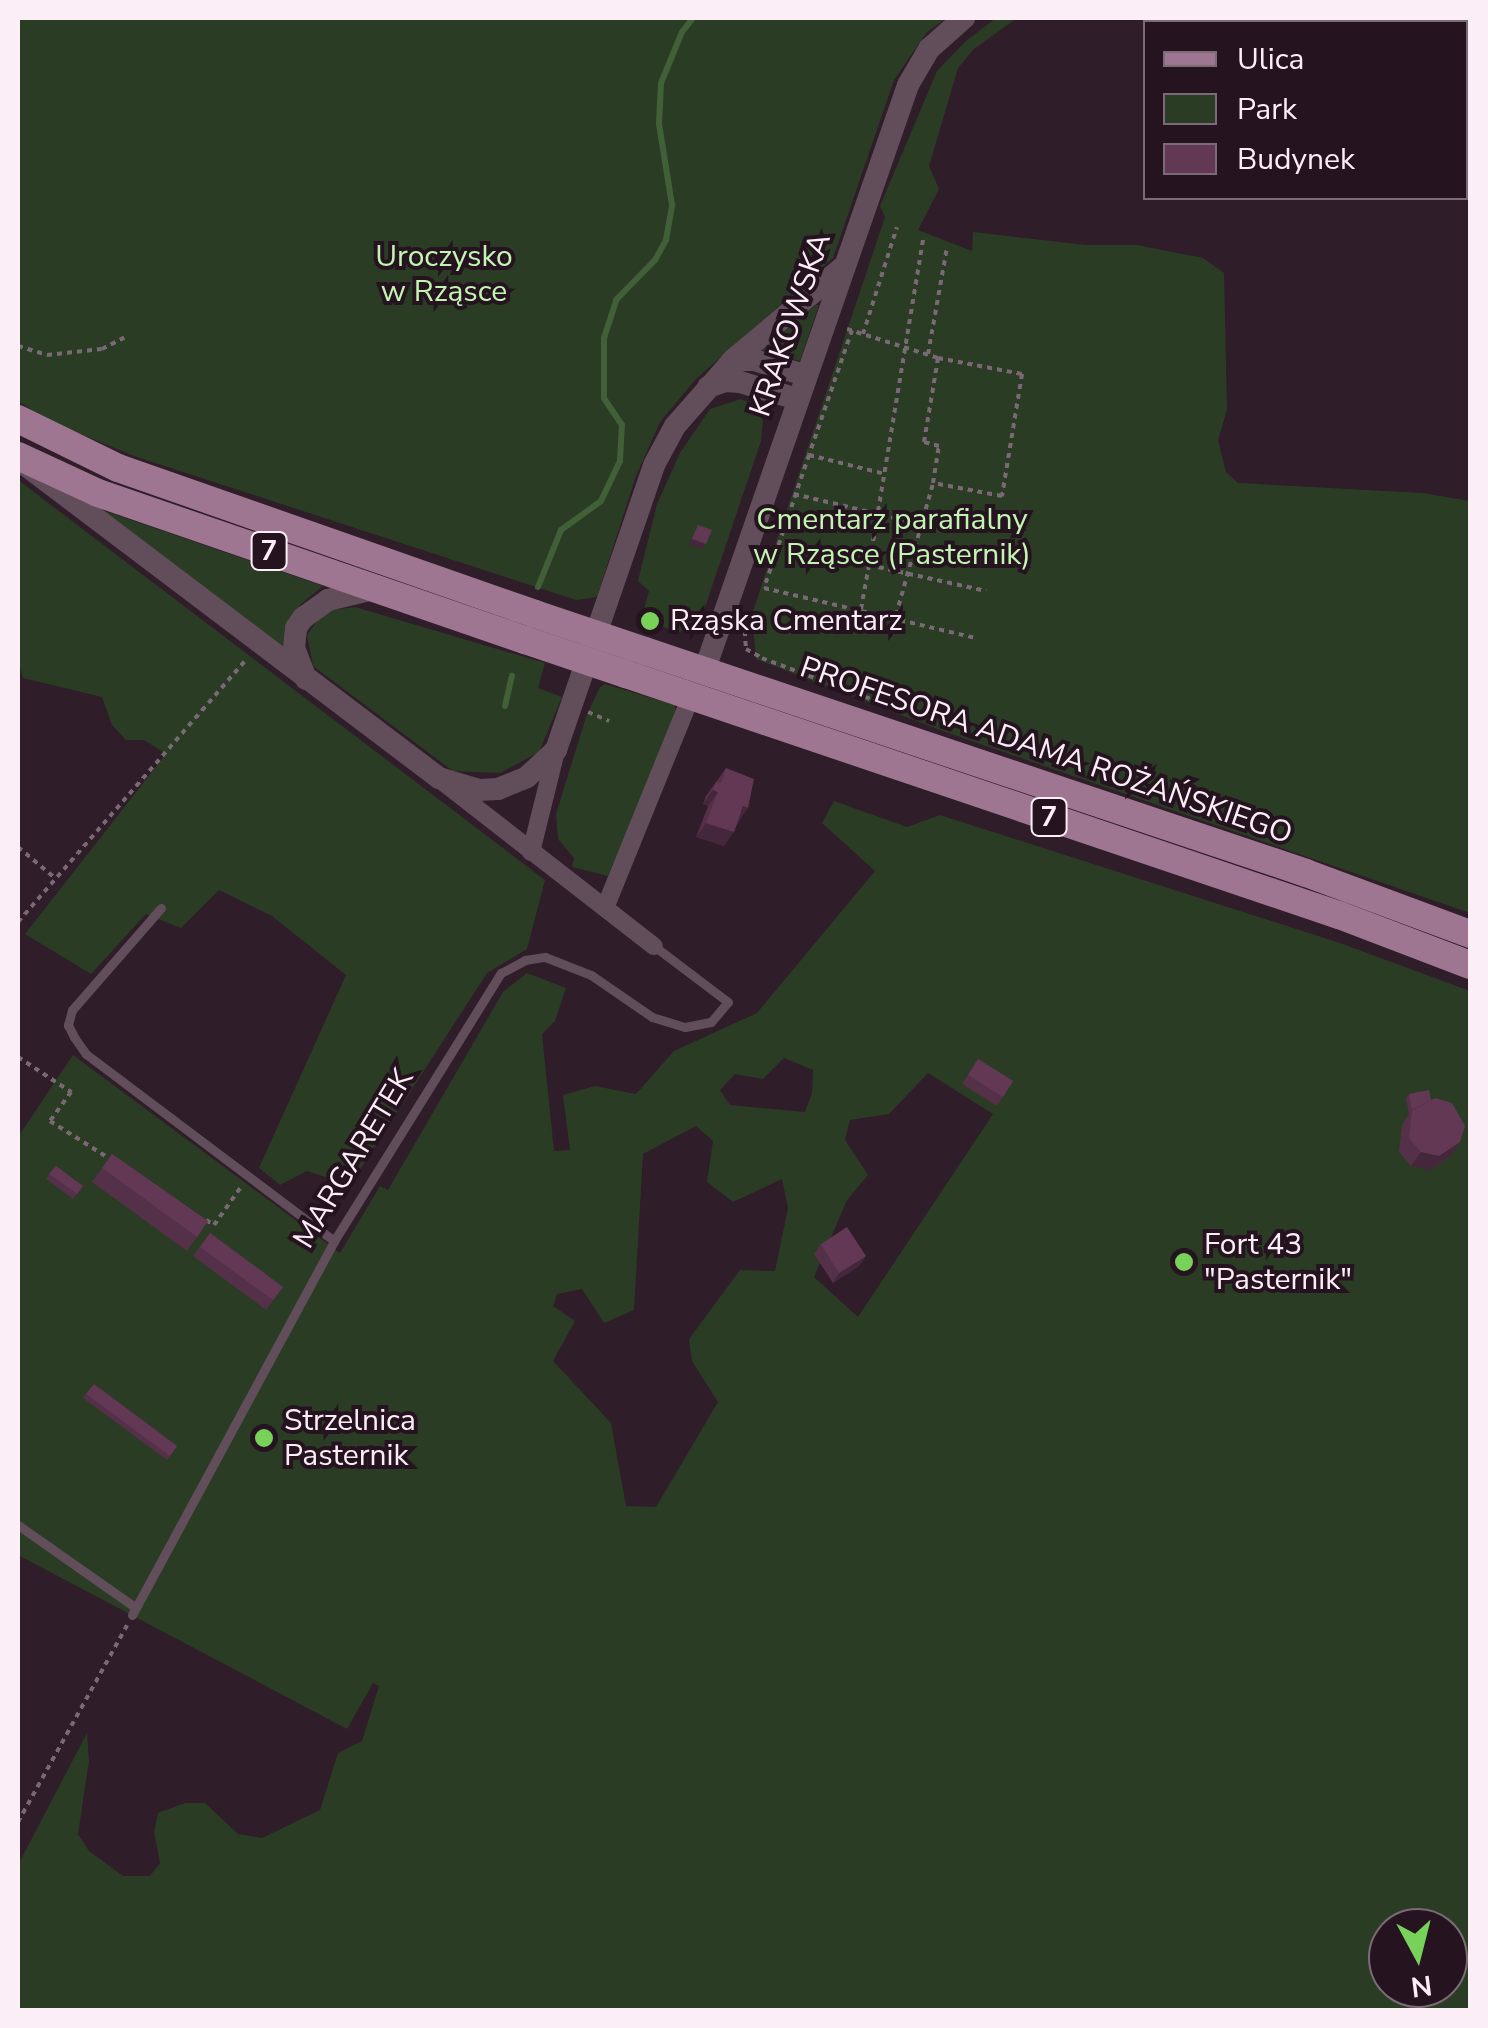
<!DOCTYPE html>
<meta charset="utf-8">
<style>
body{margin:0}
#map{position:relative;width:1488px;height:2028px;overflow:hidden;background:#2f1d29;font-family:"Nunito Sans",sans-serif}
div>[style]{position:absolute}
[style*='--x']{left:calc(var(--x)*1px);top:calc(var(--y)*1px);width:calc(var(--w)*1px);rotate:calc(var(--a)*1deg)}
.green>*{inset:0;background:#2b3c25}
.stream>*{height:6px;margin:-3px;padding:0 3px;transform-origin:3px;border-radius:3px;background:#416037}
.path>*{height:4px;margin-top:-2px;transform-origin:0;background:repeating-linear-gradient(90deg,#796974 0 5px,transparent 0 10px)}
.service>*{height:9px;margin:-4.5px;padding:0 4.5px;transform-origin:4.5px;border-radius:4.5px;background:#624e5b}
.minor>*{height:18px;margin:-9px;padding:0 9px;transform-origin:9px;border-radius:9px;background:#624e5b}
.tertiary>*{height:22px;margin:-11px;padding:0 11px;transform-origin:11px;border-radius:11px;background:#624e5b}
.primary>*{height:28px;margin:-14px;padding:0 14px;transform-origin:14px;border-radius:14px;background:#9f7691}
.primary-bridge>*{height:28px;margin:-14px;padding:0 14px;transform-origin:14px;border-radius:14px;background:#9f7691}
.wall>*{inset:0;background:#553049}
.shaded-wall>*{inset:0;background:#45273c}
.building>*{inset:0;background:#633855}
.dots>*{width:28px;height:28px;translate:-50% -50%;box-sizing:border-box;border:5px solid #251320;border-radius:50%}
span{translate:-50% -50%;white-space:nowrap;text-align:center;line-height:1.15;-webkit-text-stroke:8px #251320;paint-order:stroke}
.shield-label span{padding:2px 8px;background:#251320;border:2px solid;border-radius:8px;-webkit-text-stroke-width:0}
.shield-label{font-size:28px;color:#fceef7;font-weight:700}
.park-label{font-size:30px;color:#c2f5b1}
.street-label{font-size:30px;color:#fceef7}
.poi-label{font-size:30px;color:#fceef7}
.left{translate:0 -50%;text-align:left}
.frame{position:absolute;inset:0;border:20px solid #fceef7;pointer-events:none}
.legend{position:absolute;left:1143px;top:20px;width:325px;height:180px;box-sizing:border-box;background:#251320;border:2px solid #7b6b76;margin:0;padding:12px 18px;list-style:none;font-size:30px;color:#fceef7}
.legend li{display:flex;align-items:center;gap:20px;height:50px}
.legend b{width:50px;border:2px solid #7b6b76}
.north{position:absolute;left:1368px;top:1908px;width:100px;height:100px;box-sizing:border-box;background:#251320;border:2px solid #7b6b76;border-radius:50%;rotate:173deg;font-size:28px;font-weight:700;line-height:40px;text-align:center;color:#fceef7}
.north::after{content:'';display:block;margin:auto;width:35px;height:45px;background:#78d158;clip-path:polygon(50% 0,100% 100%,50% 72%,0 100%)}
</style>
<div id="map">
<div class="green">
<i style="clip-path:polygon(18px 18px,947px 18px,927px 32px,894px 80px,833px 258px,696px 379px,660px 422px,636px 476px,597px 597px,576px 600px,134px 456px,49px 421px,18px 401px)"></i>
<i style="clip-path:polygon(996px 18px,1017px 18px,974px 49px,958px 68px,929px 166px,939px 189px,918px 230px,972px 251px,973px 232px,1086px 245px,1137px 245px,1203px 258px,1224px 273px,1227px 410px,1218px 440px,1226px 472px,1238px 483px,1422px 493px,1470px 501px,1470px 913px,940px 730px,756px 659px,752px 614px,885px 217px,880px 206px,937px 71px,967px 40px)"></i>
<i style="clip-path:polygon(819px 305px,800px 361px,762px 350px,816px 305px)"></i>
<i style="clip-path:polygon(741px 399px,755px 405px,763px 421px,761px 441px,699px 625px,679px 632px,641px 620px,649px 591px,638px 581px,657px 504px,680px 453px,710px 409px)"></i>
<i style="clip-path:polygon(18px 480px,545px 880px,527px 949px,487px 973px,350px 1185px,307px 1171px,280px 1185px,259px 1168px,346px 975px,272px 916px,219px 890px,181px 928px,146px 914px,91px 974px,25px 934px,166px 754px,144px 740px,126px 740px,112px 725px,102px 697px,23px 678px,18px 659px)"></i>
<i style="clip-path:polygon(99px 509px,323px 586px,301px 604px,282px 647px)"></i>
<i style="clip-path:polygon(355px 607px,545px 663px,538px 688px,562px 697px,539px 752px,500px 773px,453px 771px,313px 666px,307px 635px,324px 611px)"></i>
<i style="clip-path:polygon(605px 684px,675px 705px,675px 719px,608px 876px,572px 867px,574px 858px,558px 839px,556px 814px,586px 717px,600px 687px)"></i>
<i style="clip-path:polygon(evenodd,834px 801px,907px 827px,940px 815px,1340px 943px,1470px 991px,1470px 2010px,18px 2010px,18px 1865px,87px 1733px,89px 1761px,78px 1834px,89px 1851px,123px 1876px,150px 1876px,160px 1863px,154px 1832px,158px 1813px,185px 1803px,205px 1803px,238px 1834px,262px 1838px,320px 1810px,338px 1753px,362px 1741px,379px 1686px,373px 1683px,347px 1729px,18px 1555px,18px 1137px,73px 1055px,340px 1253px,380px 1186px,388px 1190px,503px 992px,527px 973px,566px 988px,555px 1021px,542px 1034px,554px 1151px,570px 1150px,563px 1095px,595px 1086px,636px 1094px,674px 1051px,757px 1013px,875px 871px,822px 823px,834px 801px,784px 1058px,813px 1070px,812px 1093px,805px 1112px,730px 1105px,720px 1090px,735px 1074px,763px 1079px,784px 1058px,834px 801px,928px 1073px,993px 1114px,858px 1317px,814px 1277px,847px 1200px,868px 1175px,845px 1140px,850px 1120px,889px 1114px,928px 1073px,834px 801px,696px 1126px,713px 1141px,707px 1182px,733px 1202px,782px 1179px,788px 1208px,775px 1271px,740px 1270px,689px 1339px,692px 1361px,718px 1402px,656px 1507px,626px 1506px,611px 1423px,553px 1361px,575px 1321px,553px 1306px,557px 1294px,582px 1289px,604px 1323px,634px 1310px,643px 1154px,696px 1126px,834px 801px,1388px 1928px,1448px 1928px,1448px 1988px,1388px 1988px,1388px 1928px)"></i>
</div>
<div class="stream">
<i style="--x:538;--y:587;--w:61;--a:-68"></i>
<i style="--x:561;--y:530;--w:49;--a:-35.9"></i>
<i style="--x:601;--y:501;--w:44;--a:-64.6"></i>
<i style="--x:620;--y:461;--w:36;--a:-87"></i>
<i style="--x:622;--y:425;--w:32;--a:-124"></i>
<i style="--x:604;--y:398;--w:60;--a:-90"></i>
<i style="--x:604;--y:338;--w:40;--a:-72"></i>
<i style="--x:616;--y:300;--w:56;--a:-45.7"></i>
<i style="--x:655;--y:260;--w:23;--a:-61"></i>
<i style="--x:666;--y:240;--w:36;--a:-80"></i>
<i style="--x:672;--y:205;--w:82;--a:-99.1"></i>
<i style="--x:659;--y:124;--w:41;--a:-87.2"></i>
<i style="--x:661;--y:83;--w:55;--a:-67.6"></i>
<i style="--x:682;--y:32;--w:18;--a:-52"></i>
<i style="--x:505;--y:706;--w:31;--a:-77"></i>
</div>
<div class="path">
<i style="--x:923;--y:240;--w:329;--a:99.4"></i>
<i style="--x:869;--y:565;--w:120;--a:12.5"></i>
<i style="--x:847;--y:329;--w:96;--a:17.7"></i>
<i style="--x:938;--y:358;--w:86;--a:10.8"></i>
<i style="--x:1022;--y:374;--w:124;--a:99.3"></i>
<i style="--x:1002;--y:496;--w:70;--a:-169.3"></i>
<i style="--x:852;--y:330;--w:132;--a:109"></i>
<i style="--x:809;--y:455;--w:78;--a:14"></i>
<i style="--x:863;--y:334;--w:112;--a:-72.4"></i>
<i style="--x:18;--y:346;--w:30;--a:17"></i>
<i style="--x:47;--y:355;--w:55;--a:-6.2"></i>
<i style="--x:102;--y:349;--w:25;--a:-27"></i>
<i style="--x:928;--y:354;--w:109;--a:-79.9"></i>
<i style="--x:809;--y:455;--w:140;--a:108.7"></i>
<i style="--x:764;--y:588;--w:217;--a:13.3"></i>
<i style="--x:794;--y:494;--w:130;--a:13.4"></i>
<i style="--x:861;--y:609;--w:45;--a:-79.7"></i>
<i style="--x:896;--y:615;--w:137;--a:-74.3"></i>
<i style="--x:933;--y:483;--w:37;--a:-81"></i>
<i style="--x:939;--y:446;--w:16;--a:-165"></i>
<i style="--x:924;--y:442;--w:85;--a:-80.5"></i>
<i style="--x:744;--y:621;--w:28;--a:86"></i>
<i style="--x:746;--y:649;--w:18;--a:29"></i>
<i style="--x:762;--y:658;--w:145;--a:20.6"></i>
<i style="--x:588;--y:712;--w:23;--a:23"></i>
<i style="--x:18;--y:847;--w:48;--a:40"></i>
<i style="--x:18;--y:922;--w:349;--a:-49"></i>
<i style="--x:18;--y:1057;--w:64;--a:33.4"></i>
<i style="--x:71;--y:1092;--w:36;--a:126"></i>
<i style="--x:50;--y:1121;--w:71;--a:32.3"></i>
<i style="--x:206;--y:1220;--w:9;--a:32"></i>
<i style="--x:214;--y:1225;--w:47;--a:-54.6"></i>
<i style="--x:18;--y:1822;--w:225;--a:-61"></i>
</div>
<div class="service">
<i style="--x:161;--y:908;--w:135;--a:131.1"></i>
<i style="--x:72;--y:1010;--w:16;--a:105"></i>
<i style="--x:68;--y:1025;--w:13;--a:63"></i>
<i style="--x:74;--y:1037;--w:21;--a:55"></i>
<i style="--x:86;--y:1054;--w:311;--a:37"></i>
<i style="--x:18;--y:1525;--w:144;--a:35.1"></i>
<i style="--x:132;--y:1615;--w:425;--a:-61.6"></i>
<i style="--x:334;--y:1241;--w:316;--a:-58.1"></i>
<i style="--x:501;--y:973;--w:27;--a:-28"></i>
<i style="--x:525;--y:960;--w:20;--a:-9"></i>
<i style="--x:545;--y:957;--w:49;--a:21.4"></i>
<i style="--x:591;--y:975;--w:74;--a:34.5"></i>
<i style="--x:652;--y:1017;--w:34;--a:17"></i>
<i style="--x:685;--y:1027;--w:26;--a:-11"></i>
<i style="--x:711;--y:1022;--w:26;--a:-50"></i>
<i style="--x:728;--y:1002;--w:93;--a:-142.9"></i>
</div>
<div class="minor">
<i style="--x:443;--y:782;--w:267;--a:37.9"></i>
<i style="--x:531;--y:852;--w:104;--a:-76.1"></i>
<i style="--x:605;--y:908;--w:229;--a:-67.9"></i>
</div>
<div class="tertiary">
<i style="--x:733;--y:360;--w:21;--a:0"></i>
<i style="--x:754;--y:360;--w:53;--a:16.4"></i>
<i style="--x:708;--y:387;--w:18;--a:-19"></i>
<i style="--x:725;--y:381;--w:15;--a:4"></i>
<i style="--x:740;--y:382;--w:59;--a:16.6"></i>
<i style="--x:24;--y:464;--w:520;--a:37.11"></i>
<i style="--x:439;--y:778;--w:42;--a:16.7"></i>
<i style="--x:479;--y:790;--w:19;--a:-3"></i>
<i style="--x:498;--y:789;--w:31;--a:-22"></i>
<i style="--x:527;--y:777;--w:40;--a:-43"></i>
<i style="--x:556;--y:750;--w:301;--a:-71"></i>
<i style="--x:654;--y:465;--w:44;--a:-61.7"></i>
<i style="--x:675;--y:426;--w:88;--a:-48.7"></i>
<i style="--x:733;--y:360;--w:143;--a:-40.2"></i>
<i style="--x:705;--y:669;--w:618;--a:-70.83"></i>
<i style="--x:908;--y:85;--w:42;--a:-59.7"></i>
<i style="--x:929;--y:49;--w:47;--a:-41.5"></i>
<i style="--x:306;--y:679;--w:33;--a:-111"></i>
<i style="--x:294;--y:648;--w:20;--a:-84"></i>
<i style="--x:296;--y:628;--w:12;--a:-55"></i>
<i style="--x:303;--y:618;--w:31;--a:-36"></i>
<i style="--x:328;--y:600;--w:51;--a:-13.5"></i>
</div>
<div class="primary">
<i style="--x:18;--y:419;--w:111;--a:26.1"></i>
<i style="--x:118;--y:468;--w:442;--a:19.3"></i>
<i style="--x:18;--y:456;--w:88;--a:24.8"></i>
<i style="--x:98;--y:493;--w:452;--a:19"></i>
<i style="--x:645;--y:651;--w:697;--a:18.56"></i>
<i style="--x:1306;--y:873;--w:175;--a:20.4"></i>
<i style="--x:626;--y:674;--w:753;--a:18.68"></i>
<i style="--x:1339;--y:915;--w:140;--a:20.9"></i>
</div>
<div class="primary-bridge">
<i style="--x:535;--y:614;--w:116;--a:18.6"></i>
<i style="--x:525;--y:640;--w:107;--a:18.6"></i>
</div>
<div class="wall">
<i style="clip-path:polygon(726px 768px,738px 823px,724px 846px,696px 837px,708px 806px,703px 804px,706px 796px)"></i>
<i style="clip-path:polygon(978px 1059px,1013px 1081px,997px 1106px,962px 1084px)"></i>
<i style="clip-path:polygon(1409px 1094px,1431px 1100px,1460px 1142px,1450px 1157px,1429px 1170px,1411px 1166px,1399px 1152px,1402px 1125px,1409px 1114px,1406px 1098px)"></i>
<i style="clip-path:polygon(112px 1154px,208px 1221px,187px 1251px,92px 1182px)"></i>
<i style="clip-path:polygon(56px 1166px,83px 1186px,73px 1199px,46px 1179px)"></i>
<i style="clip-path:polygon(210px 1233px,283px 1287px,266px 1310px,193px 1256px)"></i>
<i style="clip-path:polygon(821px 1244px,866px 1256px,859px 1266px,833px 1283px,814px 1254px)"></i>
<i style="clip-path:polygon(94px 1384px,177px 1446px,167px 1460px,83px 1398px)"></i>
</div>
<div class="shaded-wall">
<i style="clip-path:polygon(692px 539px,706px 544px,702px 549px,689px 544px)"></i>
<i style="clip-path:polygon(713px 790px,718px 792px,708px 806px,703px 804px)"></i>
<i style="clip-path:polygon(743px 806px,748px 808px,738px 823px,733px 821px)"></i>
<i style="clip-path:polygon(706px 823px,734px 832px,724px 846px,696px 837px)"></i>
<i style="clip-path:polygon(1460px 1142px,1450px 1157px,1429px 1170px,1411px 1166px,1421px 1152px)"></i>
<i style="clip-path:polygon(866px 1256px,859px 1266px,833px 1283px,839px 1273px)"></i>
</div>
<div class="building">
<i style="clip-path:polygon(698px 525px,712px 530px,706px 544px,692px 539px)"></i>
<i style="clip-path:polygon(726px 768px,754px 779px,748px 808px,743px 806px,734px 832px,706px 823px,718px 792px,713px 790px,716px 782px,721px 783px)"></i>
<i style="clip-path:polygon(978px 1059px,1013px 1081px,1003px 1097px,968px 1075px)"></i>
<i style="clip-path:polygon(1429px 1090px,1431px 1100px,1412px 1110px,1409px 1094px)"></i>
<i style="clip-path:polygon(1435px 1098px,1452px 1103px,1465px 1126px,1460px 1142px,1439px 1156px,1421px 1152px,1409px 1138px,1412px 1111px)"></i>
<i style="clip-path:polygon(112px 1154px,208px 1221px,197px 1237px,102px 1168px)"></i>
<i style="clip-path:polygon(56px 1166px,83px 1186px,77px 1194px,49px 1174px)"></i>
<i style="clip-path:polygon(847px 1227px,866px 1256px,839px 1273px,821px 1244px)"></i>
<i style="clip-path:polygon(210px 1233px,283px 1287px,273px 1300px,200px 1247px)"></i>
<i style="clip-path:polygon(94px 1384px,177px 1446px,170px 1456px,86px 1394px)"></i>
</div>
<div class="dots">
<i style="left:650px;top:621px;background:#78d158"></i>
<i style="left:1184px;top:1262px;background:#78d158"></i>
<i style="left:264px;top:1438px;background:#78d158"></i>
</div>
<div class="shield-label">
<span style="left:269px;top:551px">7</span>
<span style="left:1049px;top:817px">7</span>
</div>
<div class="park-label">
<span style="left:444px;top:274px">Uroczysko<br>w Rząsce</span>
<span style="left:892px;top:537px">Cmentarz parafialny<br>w Rząsce (Pasternik)</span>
</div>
<div class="street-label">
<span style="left:791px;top:325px;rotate:-71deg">KRAKOWSKA</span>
<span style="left:1046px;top:751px;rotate:19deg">PROFESORA ADAMA ROŻAŃSKIEGO</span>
<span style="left:354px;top:1159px;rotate:-59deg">MARGARETEK</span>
</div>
<div class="poi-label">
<span class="left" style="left:670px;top:621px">Rząska Cmentarz</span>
<span class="left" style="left:1204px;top:1262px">Fort 43<br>"Pasternik"</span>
<span class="left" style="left:284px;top:1438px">Strzelnica<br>Pasternik</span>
</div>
<div class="frame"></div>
<ul class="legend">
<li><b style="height:12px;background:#9f7691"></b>Ulica</li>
<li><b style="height:28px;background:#2b3c25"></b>Park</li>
<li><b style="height:28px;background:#633855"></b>Budynek</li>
</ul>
<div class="north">N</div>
</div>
